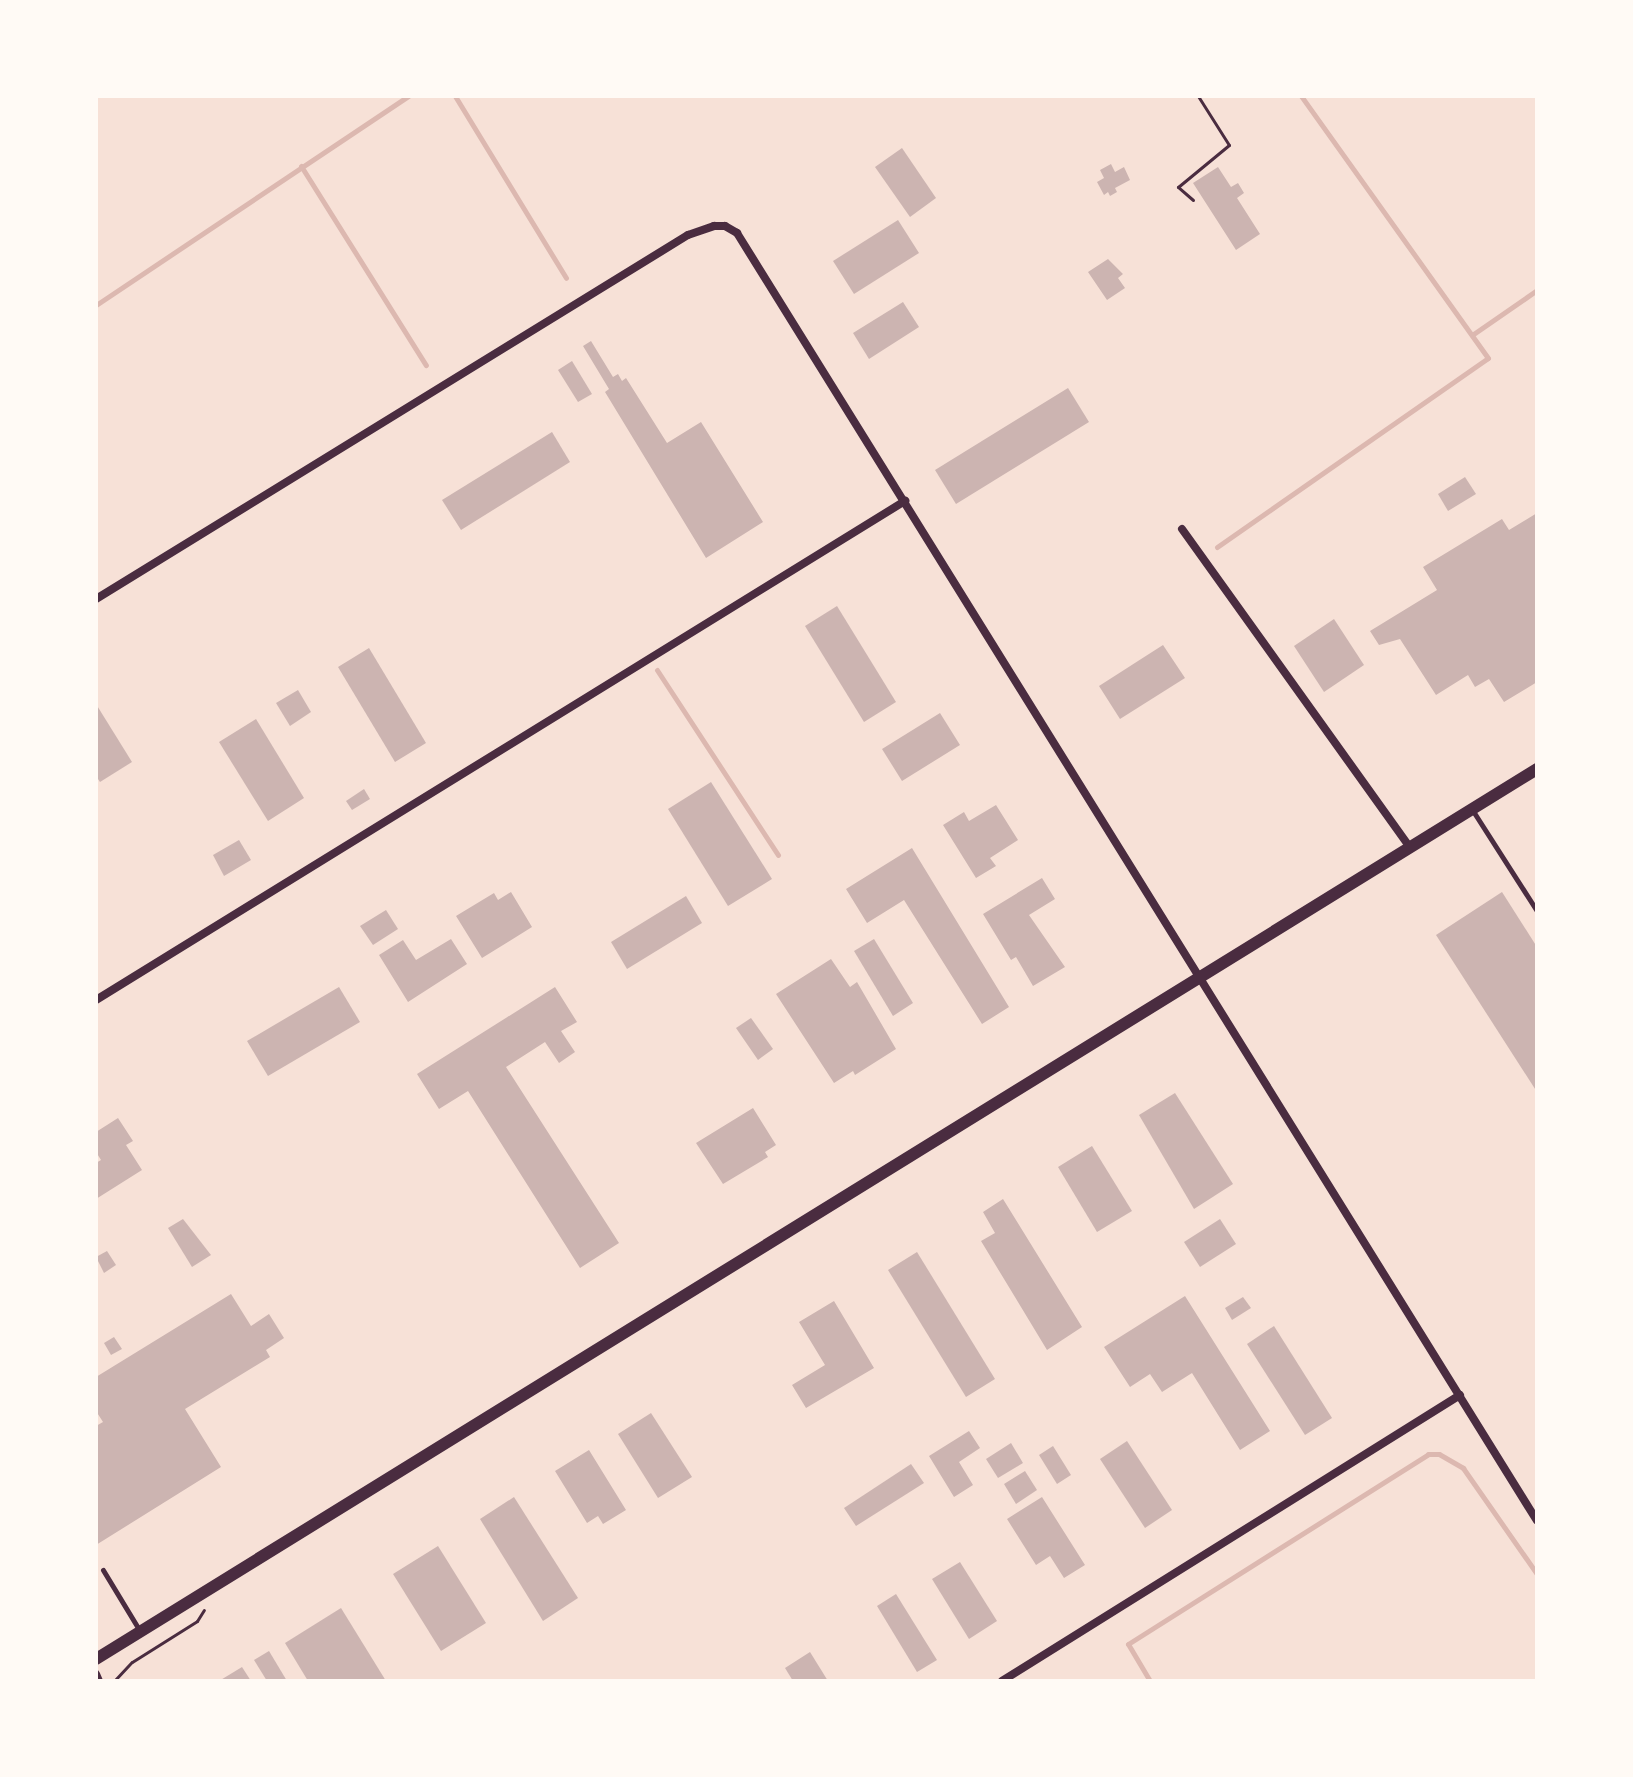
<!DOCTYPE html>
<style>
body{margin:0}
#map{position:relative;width:1633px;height:1777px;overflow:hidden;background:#f7e1d7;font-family:"Fira Sans Condensed",sans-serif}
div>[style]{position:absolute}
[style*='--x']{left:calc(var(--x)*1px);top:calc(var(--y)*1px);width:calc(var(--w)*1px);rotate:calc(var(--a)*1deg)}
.stream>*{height:5px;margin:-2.5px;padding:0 2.5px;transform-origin:2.5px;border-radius:2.5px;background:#dcb8b0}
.building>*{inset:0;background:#ccb4b1}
.path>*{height:3px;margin:-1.5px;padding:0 1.5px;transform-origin:1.5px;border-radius:1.5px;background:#4a2c40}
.service>*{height:5px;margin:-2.5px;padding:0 2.5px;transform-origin:2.5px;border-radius:2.5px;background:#4a2c40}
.minor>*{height:8px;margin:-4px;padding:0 4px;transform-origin:4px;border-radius:4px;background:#4a2c40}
.tertiary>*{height:12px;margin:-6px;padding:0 6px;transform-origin:6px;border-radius:6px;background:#4a2c40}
span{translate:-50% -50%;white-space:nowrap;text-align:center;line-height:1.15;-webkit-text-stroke:6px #fffaf5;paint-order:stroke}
.frame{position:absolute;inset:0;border:98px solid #fffaf5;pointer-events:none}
</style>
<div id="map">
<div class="stream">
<i style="--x:455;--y:96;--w:213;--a:58.6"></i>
<i style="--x:301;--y:166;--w:235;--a:57.9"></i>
<i style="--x:96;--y:305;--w:376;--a:-33.8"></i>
<i style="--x:1472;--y:335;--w:79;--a:-34.7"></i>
<i style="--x:1217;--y:547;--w:330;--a:-34.9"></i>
<i style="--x:1488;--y:358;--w:322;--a:-125.5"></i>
<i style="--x:657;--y:670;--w:221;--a:56.8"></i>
<i style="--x:1150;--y:1681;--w:43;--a:-120.7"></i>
<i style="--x:1128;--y:1644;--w:355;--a:-32.3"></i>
<i style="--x:1428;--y:1454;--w:11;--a:0"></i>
<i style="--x:1439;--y:1454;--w:28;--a:30"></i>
<i style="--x:1463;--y:1468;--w:129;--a:55.1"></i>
</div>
<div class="building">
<i style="clip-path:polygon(902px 148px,936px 198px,910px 217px,875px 167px)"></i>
<i style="clip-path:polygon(1111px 164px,1115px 172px,1124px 167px,1130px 180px,1115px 188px,1117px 192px,1110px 196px,1108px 192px,1104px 195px,1097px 182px,1104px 178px,1100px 170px)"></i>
<i style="clip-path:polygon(1218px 167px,1231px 187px,1238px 183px,1244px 193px,1237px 198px,1260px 234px,1236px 250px,1193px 183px)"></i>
<i style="clip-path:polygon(898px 220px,919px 253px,854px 294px,833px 261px)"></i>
<i style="clip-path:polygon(1108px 259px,1123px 274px,1118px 278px,1125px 288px,1107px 300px,1088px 272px)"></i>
<i style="clip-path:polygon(903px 302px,919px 327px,869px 359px,853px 333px)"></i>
<i style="clip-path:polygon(591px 341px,613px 377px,618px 374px,622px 381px,626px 378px,667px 443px,701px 422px,763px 522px,706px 558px,605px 392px,609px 389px,583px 346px)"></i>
<i style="clip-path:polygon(572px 361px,592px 394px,578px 402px,558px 370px)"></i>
<i style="clip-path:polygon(1068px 388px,1089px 422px,956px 504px,935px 470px)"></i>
<i style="clip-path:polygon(552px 432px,570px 462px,461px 530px,442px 500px)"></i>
<i style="clip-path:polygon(1465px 477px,1476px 494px,1448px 511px,1438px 494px)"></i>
<i style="clip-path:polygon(1537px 513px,1537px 682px,1504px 702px,1489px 679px,1475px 687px,1468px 675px,1436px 695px,1400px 639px,1379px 645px,1370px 631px,1437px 590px,1423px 567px,1502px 519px,1509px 530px)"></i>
<i style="clip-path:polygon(837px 606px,896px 702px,864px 722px,805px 626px)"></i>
<i style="clip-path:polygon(1334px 619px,1364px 665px,1324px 692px,1294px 646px)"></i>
<i style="clip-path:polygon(1163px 645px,1185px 678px,1120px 719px,1099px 686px)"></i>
<i style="clip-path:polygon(369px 648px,426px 743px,395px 762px,338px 667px)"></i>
<i style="clip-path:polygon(298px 690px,311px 712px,290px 726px,276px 703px)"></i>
<i style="clip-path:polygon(96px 704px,132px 762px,100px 782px,96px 776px)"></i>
<i style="clip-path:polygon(940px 713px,960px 745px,902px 781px,882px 749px)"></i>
<i style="clip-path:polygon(256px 719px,304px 798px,268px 821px,219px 742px)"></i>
<i style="clip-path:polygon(711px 782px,772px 879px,728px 906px,668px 809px)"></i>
<i style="clip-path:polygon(364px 789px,370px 799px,352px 810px,346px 801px)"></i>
<i style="clip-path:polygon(996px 805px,1018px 840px,990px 858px,996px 866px,976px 878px,943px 825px,964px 812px,969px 821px)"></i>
<i style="clip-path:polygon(239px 840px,251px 860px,224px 876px,213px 855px)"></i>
<i style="clip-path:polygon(912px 848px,1009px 1007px,982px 1024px,904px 900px,867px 923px,846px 889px)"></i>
<i style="clip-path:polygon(1042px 878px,1055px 899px,1029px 915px,1065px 967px,1033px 986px,1016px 957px,1011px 960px,983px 914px)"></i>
<i style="clip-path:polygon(511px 892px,532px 927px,482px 958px,456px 916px,494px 893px,498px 900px)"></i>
<i style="clip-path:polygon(1502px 892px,1537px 947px,1537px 1092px,1436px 935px)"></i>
<i style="clip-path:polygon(686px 896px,702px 923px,627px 969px,611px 942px)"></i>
<i style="clip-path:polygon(386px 910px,398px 929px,373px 945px,360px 926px)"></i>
<i style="clip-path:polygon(451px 939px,467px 964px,408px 1002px,379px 955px,403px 940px,416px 960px)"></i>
<i style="clip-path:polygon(874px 939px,913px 1003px,893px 1016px,854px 951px)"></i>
<i style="clip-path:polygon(831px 959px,850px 987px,857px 982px,896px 1049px,855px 1075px,853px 1071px,834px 1083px,776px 994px)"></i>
<i style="clip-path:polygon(339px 987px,360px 1022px,268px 1076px,247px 1041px)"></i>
<i style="clip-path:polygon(555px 987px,577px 1022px,561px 1031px,575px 1052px,559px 1063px,545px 1042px,506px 1067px,619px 1243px,580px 1268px,468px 1091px,439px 1109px,417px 1074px)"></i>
<i style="clip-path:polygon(751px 1018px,773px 1049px,758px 1060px,736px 1028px)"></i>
<i style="clip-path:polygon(1175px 1093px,1233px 1184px,1194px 1209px,1139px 1115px)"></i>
<i style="clip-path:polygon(753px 1108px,776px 1145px,765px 1152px,768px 1157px,723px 1184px,696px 1143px)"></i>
<i style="clip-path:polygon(118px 1118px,133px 1141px,126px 1145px,142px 1170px,96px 1199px,96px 1163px,101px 1160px,96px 1152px,96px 1132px)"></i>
<i style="clip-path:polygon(1092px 1146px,1132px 1211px,1097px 1232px,1058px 1167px)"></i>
<i style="clip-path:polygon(1003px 1199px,1082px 1327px,1047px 1350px,981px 1241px,995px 1233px,983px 1212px)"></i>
<i style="clip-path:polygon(183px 1219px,211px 1255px,192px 1267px,168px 1228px)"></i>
<i style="clip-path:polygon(1220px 1219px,1236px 1244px,1200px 1267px,1184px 1242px)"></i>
<i style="clip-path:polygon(107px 1251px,116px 1265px,104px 1273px,96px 1257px)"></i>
<i style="clip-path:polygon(917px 1252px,995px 1379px,966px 1397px,888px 1270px)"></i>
<i style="clip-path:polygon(231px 1294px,251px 1326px,269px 1314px,284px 1338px,266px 1350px,270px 1357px,185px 1409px,221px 1467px,96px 1545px,96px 1426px,103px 1422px,96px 1411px,96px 1377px)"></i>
<i style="clip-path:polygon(1185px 1296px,1270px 1431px,1240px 1450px,1192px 1373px,1162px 1392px,1150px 1374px,1130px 1387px,1104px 1347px)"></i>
<i style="clip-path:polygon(1243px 1297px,1251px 1308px,1232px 1320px,1225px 1308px)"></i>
<i style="clip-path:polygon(834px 1301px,874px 1368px,806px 1408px,792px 1385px,825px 1365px,799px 1322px)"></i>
<i style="clip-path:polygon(1274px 1326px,1332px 1418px,1305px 1435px,1247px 1344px)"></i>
<i style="clip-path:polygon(114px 1337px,122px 1349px,111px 1355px,104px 1343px)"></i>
<i style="clip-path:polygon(651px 1413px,692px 1477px,658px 1498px,618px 1434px)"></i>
<i style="clip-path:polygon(969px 1431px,980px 1448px,959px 1462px,973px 1485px,954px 1497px,929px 1456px)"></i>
<i style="clip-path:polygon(1127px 1441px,1172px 1510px,1145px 1528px,1100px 1459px)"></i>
<i style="clip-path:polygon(1011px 1443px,1023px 1463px,998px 1478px,986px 1459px)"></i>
<i style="clip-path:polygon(1053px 1446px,1071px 1475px,1057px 1484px,1039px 1455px)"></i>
<i style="clip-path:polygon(589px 1450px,626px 1510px,603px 1524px,598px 1516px,587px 1523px,555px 1471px)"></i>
<i style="clip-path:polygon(911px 1464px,924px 1483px,856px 1526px,844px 1508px)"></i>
<i style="clip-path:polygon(1025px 1471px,1037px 1490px,1016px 1504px,1004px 1484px)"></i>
<i style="clip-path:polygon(514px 1497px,578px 1598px,543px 1621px,480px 1519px)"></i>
<i style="clip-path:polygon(1042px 1497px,1085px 1565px,1064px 1578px,1050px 1556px,1036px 1565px,1007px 1519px)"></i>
<i style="clip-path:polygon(438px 1546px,486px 1623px,441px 1651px,393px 1574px)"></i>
<i style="clip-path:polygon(960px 1562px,997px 1621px,969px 1639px,932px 1579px)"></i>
<i style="clip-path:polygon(896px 1594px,937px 1660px,917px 1672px,877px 1606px)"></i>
<i style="clip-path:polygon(341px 1608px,386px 1681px,308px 1681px,285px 1643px)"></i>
<i style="clip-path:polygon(269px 1651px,287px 1681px,267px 1681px,254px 1660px)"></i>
<i style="clip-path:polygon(810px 1652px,828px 1681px,793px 1681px,785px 1668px)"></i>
<i style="clip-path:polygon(242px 1667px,251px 1681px,219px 1681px)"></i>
</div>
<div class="path">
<i style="--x:1193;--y:200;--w:20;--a:-139"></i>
<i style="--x:1178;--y:187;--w:66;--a:-39.5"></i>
<i style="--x:1229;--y:145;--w:58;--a:-122.3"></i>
<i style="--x:114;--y:1681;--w:26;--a:-47"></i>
<i style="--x:132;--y:1662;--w:77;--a:-32.2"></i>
<i style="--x:197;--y:1621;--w:13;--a:-58"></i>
</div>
<div class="service">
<i style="--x:1473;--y:811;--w:119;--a:57.4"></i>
<i style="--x:103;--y:1570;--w:71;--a:58.8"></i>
</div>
<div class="minor">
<i style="--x:1182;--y:529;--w:392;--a:54.4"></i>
<i style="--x:96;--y:599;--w:695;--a:-31.59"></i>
<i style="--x:688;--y:235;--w:28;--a:-19"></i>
<i style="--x:714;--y:226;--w:11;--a:0"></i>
<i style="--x:725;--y:226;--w:14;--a:30"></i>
<i style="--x:737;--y:233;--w:1516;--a:58.15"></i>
<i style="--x:96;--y:1000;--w:951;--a:-31.67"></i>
<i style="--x:96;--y:1674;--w:8;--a:67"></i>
<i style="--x:1002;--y:1681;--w:540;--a:-31.98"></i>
</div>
<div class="tertiary">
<i style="--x:96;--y:1659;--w:1694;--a:-31.7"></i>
</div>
<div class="frame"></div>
</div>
